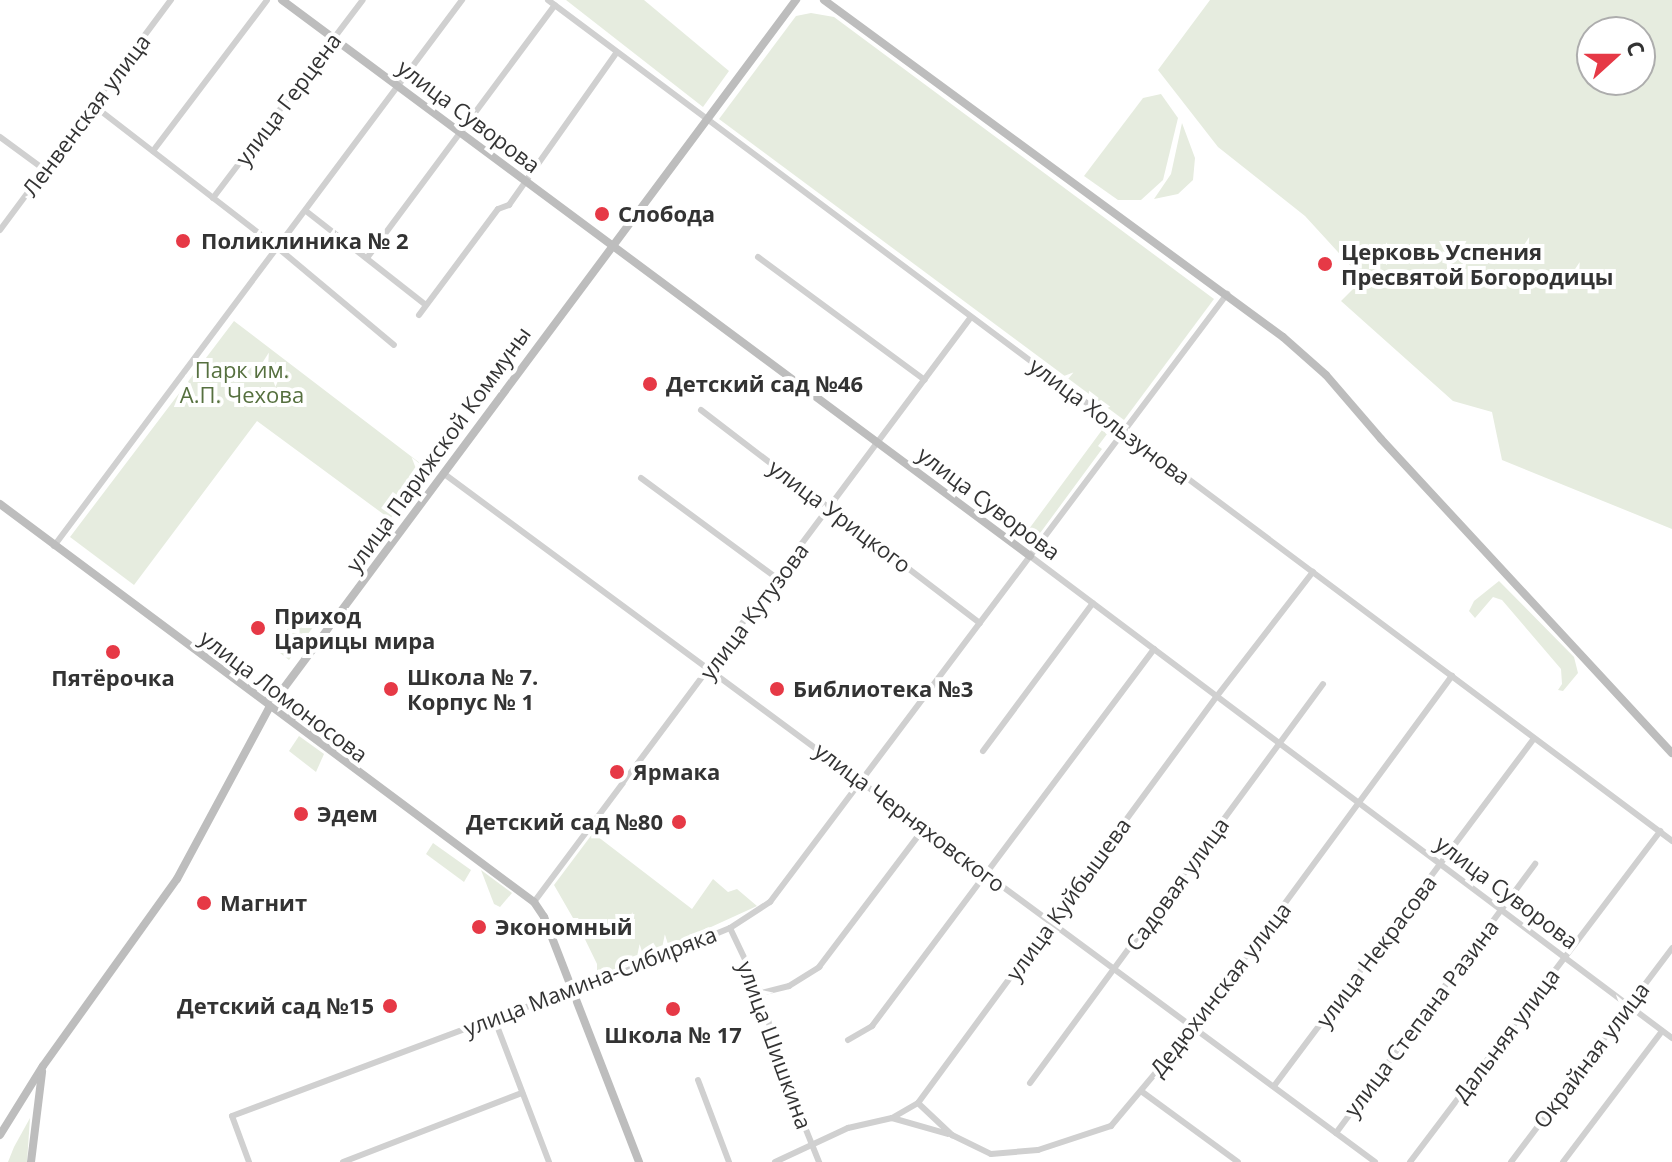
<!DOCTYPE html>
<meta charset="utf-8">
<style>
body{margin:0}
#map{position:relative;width:1672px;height:1162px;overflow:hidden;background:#fff;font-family:"Open Sans",sans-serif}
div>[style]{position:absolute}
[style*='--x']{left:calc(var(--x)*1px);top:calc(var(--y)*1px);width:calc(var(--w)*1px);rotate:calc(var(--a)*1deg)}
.green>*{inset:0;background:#e6ecdf}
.street>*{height:6px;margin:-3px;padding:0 3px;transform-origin:3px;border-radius:3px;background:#d0d0d0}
.secondary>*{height:8px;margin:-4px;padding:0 4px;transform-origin:4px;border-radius:4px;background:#bdbdbd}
.dots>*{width:22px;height:22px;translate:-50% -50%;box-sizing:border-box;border:4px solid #fff;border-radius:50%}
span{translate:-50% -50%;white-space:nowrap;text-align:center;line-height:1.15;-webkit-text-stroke:8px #fff;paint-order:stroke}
.street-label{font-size:22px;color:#333}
.poi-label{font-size:22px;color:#333;font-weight:700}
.left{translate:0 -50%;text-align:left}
.right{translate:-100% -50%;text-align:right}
.park-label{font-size:22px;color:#56703f}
.north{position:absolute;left:1576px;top:16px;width:80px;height:80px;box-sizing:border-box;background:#fff;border:2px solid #adadad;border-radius:50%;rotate:69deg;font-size:22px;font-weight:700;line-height:32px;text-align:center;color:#333}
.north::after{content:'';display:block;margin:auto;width:28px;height:36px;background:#e63946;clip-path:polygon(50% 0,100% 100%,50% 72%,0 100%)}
</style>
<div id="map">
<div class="green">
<i style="clip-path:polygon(566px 0,644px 0,729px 71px,703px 107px)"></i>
<i style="clip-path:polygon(evenodd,1210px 0,1672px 0,1672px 529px,1502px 460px,1492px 412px,1453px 401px,1341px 301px,1355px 287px,1359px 275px,1305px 216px,1218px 147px,1158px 70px,1210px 0,1592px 32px,1640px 32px,1640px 80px,1592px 80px,1592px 32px)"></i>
<i style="clip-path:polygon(811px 13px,834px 17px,1214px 299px,1124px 420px,719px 119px,796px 16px)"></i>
<i style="clip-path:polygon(1161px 94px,1178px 118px,1163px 180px,1141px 200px,1118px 200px,1084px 176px,1143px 98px)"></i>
<i style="clip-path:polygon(1182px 123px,1195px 158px,1193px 180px,1178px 194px,1154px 199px,1171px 174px)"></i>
<i style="clip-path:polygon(234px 321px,429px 470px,390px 519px,257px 421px,134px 585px,70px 537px)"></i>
<i style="clip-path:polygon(1102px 430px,1107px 434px,1098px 446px,1102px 449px,1035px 540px,1026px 533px)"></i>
<i style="clip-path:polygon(1499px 581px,1574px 657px,1578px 673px,1563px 691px,1558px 690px,1562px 684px,1561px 669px,1502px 600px,1493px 597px,1475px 618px,1469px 611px,1474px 601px)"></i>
<i style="clip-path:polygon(297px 617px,313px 627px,289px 660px,280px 653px,279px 640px)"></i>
<i style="clip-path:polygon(299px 736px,324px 754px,316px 772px,289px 751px)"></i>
<i style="clip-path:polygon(593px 833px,692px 909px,713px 879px,728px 892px,737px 889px,757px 906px,630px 964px,597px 975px,597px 964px,580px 929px,582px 925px,578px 918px,573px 918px,554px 885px)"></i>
<i style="clip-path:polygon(433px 843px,471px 870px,464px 882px,426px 854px)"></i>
<i style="clip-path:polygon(481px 870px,512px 893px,500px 907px,494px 904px)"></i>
<i style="clip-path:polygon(30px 1118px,27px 1162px,8px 1162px,14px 1147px)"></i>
</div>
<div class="street">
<i style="--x:548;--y:0;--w:1404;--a:36.8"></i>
<i style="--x:93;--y:105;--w:234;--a:37.7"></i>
<i style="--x:278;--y:248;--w:151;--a:39.9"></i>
<i style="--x:0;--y:137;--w:56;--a:36.3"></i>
<i style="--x:153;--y:151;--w:189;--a:-52.9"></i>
<i style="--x:213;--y:198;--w:248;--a:-52.9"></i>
<i style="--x:306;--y:211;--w:152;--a:38.1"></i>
<i style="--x:0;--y:230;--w:287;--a:-53.4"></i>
<i style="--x:758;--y:257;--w:207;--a:36.4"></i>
<i style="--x:367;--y:258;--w:315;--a:-53.4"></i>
<i style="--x:419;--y:315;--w:132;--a:-53.3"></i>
<i style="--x:498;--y:209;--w:12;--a:-20"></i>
<i style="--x:509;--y:205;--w:187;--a:-54.8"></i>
<i style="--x:701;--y:410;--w:351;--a:37.4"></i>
<i style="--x:443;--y:473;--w:1159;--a:36.47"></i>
<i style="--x:641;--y:478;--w:170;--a:36.4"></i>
<i style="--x:54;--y:546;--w:682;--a:-53.23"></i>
<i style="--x:1030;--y:556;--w:803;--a:36.9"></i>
<i style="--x:983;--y:751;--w:184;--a:-53.4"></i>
<i style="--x:534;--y:902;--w:730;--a:-53.24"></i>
<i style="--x:730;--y:928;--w:72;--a:64.5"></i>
<i style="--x:761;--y:993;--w:74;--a:75.2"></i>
<i style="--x:780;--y:1065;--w:105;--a:68.1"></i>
<i style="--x:761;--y:993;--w:29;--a:-14"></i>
<i style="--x:789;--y:986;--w:36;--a:-32"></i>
<i style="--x:819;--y:967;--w:176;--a:-52.9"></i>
<i style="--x:494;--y:1018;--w:154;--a:69.1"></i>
<i style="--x:848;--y:1040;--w:28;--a:-30"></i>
<i style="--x:872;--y:1026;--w:471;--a:-53.2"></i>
<i style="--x:698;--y:1080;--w:88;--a:69.3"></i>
<i style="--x:1030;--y:1083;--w:495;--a:-53.7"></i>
<i style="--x:1274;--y:1086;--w:434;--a:-53.2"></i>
<i style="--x:1141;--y:1091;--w:120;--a:36.2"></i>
<i style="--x:918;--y:1103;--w:47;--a:43.3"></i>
<i style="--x:952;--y:1135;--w:43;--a:26"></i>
<i style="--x:991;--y:1154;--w:47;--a:-4.9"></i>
<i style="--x:1038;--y:1150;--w:77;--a:-18.2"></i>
<i style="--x:1111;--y:1126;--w:129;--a:-50"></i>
<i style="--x:1194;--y:1027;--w:436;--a:-53.7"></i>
<i style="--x:892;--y:1118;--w:58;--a:15.9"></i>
<i style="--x:1336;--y:1133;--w:335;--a:-53.5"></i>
<i style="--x:249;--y:1162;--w:49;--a:-110.3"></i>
<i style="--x:232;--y:1116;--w:280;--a:-20.5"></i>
<i style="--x:494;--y:1018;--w:106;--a:-18.8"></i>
<i style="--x:594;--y:984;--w:147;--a:-22.4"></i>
<i style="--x:730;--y:928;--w:48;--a:-33"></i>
<i style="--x:770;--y:902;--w:761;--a:-53.07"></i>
<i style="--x:343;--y:1162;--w:192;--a:-21.1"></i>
<i style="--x:775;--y:1162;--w:81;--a:-25"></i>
<i style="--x:848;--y:1128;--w:45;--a:-12.8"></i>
<i style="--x:892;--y:1118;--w:30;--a:-30"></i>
<i style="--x:918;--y:1103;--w:505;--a:-53.7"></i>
<i style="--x:1217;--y:696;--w:157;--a:-52.3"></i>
<i style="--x:1410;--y:1162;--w:415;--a:-52.9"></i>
<i style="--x:1511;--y:1162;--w:268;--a:-53"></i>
<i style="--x:1563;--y:1162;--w:164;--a:-52.9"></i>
</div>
<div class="secondary">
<i style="--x:282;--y:0;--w:932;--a:36.62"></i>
<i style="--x:824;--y:0;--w:569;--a:36.29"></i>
<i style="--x:1283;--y:337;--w:57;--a:41.5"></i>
<i style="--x:1326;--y:375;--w:84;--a:49.3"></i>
<i style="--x:1381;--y:439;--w:428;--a:47.2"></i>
<i style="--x:0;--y:504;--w:666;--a:36.7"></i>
<i style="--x:534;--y:902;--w:18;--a:56"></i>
<i style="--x:544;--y:917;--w:263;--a:68.8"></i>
<i style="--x:0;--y:1135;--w:81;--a:-58.1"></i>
<i style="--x:43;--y:1066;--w:230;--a:-54.4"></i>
<i style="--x:177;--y:879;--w:194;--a:-61.7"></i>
<i style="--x:269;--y:708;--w:883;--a:-53.34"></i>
<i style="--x:31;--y:1162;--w:91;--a:-83"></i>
</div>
<div class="dots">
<i style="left:602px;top:214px;background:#e63946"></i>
<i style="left:183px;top:241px;background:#e63946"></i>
<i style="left:1325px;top:264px;background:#e63946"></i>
<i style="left:650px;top:384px;background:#e63946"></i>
<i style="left:258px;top:628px;background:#e63946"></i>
<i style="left:113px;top:652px;background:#e63946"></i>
<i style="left:391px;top:689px;background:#e63946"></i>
<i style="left:777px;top:689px;background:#e63946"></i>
<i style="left:617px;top:772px;background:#e63946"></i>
<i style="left:301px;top:814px;background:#e63946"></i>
<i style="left:679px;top:822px;background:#e63946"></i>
<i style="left:204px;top:903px;background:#e63946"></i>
<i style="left:479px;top:927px;background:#e63946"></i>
<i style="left:390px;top:1006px;background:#e63946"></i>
<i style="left:673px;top:1009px;background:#e63946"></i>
</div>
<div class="street-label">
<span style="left:288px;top:99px;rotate:-53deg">улица Герцена</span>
<span style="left:86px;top:115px;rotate:-53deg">Ленвенская улица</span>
<span style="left:469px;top:116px;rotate:37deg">улица Суворова</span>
<span style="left:1110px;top:421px;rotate:37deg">улица Хользунова</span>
<span style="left:438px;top:449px;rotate:-54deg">улица Парижской Коммуны</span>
<span style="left:989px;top:503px;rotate:37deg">улица Суворова</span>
<span style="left:840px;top:516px;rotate:37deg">улица Урицкого</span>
<span style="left:754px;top:611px;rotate:-53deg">улица Кутузова</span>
<span style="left:284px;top:696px;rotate:37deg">улица Ломоносова</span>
<span style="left:910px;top:817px;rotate:37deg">улица Черняховского</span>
<span style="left:1177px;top:884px;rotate:-54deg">Садовая улица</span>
<span style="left:1507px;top:892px;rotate:37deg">улица Суворова</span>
<span style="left:1068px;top:899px;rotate:-54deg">улица Куйбышева</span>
<span style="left:1376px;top:951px;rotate:-53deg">улица Некрасова</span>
<span style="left:590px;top:981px;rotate:-21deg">улица Мамина-Сибиряка</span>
<span style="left:1220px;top:989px;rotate:-52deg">Дедюхинская улица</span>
<span style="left:1421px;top:1018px;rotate:-53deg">улица Степана Разина</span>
<span style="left:1506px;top:1035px;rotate:-53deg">Дальняя улица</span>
<span style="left:775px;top:1045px;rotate:70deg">улица Шишкина</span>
<span style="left:1591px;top:1055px;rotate:-53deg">Окрайная улица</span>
</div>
<div class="poi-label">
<span class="left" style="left:618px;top:214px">Слобода</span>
<span class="left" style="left:201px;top:241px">Поликлиника № 2</span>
<span class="left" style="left:1341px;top:264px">Церковь Успения<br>Пресвятой Богородицы</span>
<span class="left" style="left:666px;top:384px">Детский сад №46</span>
<span class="left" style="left:274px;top:628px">Приход<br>Царицы мира</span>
<span class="left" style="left:407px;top:689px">Школа № 7.<br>Корпус № 1</span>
<span style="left:113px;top:678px">Пятёрочка</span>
<span class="left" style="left:793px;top:689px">Библиотека №3</span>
<span class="left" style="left:633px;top:772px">Ярмака</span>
<span class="left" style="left:317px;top:814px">Эдем</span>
<span class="right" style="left:663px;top:822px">Детский сад №80</span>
<span class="left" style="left:220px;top:903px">Магнит</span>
<span class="left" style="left:495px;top:927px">Экономный</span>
<span class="right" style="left:374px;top:1006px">Детский сад №15</span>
<span style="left:673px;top:1035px">Школа № 17</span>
</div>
<div class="park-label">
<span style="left:242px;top:382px">Парк им.<br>А.П. Чехова</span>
</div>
<div class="north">С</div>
</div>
